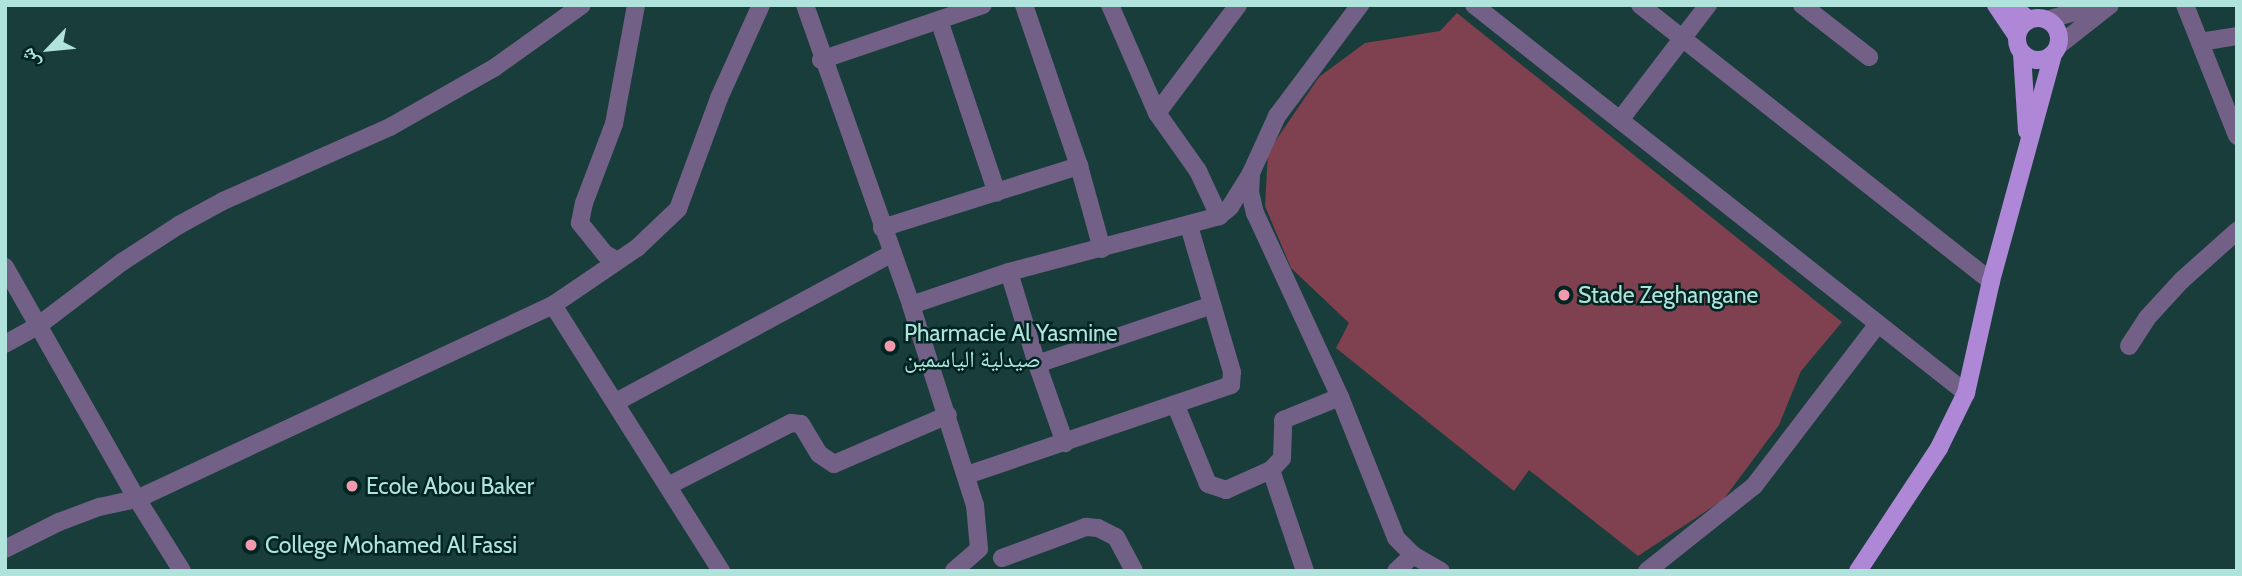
<!DOCTYPE html>
<meta charset="utf-8">
<style>
body{margin:0}
#map{position:relative;width:2242px;height:576px;overflow:hidden;background:#193d3a;font-family:Cabin,"Noto Naskh Arabic",sans-serif}
div>[style]{position:absolute}
[style*='--x']{left:calc(var(--x)*1px);top:calc(var(--y)*1px);width:calc(var(--w)*1px);rotate:calc(var(--a)*1deg)}
.green>*{inset:0;background:#7f404f}
.minor>*{height:18px;margin:-9px;padding:0 9px;transform-origin:9px;border-radius:9px;background:#736087}
.major>*{height:18px;margin:-9px;padding:0 9px;transform-origin:9px;border-radius:9px;background:#af87d7}
.major>.ring{margin:-9px;padding:0;box-sizing:content-box;background:none;border:18px solid #af87d7;border-radius:50%}
.dots>*{width:19px;height:19px;translate:-50% -50%;box-sizing:border-box;border:4px solid #002421;border-radius:50%}
span{translate:-50% -50%;white-space:nowrap;text-align:center;line-height:1.15;-webkit-text-stroke:5px #002421;paint-order:stroke}
.poi-label{font-size:23px;color:#b1e3dd}
.left{translate:0 -50%;text-align:left}
.frame{position:absolute;inset:0;border:7px solid #b1e3dd;pointer-events:none}
.north{position:absolute;left:14px;top:14px;width:70px;height:70px;-webkit-text-stroke:5px #002421;paint-order:stroke;rotate:244deg;font-size:19px;font-weight:700;line-height:28px;text-align:center;color:#b1e3dd}
.north::after{content:'';display:block;margin:auto;width:24px;height:32px;background:#b1e3dd;clip-path:polygon(50% 0,100% 100%,50% 72%,0 100%)}
</style>
<div id="map">
<div class="green">
<i style="clip-path:polygon(1457px 13px,1842px 322px,1801px 371px,1779px 425px,1723px 500px,1638px 556px,1529px 470px,1514px 491px,1336px 348px,1349px 323px,1291px 268px,1265px 206px,1268px 152px,1319px 77px,1365px 43px,1440px 31px)"></i>
</div>
<div class="minor">
<i style="--x:805;--y:5;--w:318;--a:70.5"></i>
<i style="--x:911;--y:305;--w:210;--a:72.3"></i>
<i style="--x:975;--y:505;--w:44;--a:84.8"></i>
<i style="--x:979;--y:549;--w:33;--a:139"></i>
<i style="--x:1024;--y:5;--w:170;--a:71.1"></i>
<i style="--x:1079;--y:166;--w:86;--a:74.5"></i>
<i style="--x:1110;--y:5;--w:118;--a:66.5"></i>
<i style="--x:1157;--y:113;--w:71;--a:54.7"></i>
<i style="--x:1198;--y:171;--w:50;--a:65"></i>
<i style="--x:1474;--y:5;--w:627;--a:38.26"></i>
<i style="--x:1640;--y:5;--w:447;--a:38.2"></i>
<i style="--x:1802;--y:5;--w:85;--a:37.8"></i>
<i style="--x:2185;--y:5;--w:141;--a:68.3"></i>
<i style="--x:939;--y:20;--w:182;--a:71.5"></i>
<i style="--x:2047;--y:20;--w:53;--a:-16.4"></i>
<i style="--x:2200;--y:42;--w:37;--a:-9"></i>
<i style="--x:2058;--y:46;--w:66;--a:-38.3"></i>
<i style="--x:821;--y:60;--w:171;--a:-18.8"></i>
<i style="--x:1157;--y:113;--w:135;--a:-53.1"></i>
<i style="--x:1620;--y:120;--w:145;--a:-52.6"></i>
<i style="--x:1251;--y:175;--w:17;--a:93"></i>
<i style="--x:1250;--y:192;--w:22;--a:77"></i>
<i style="--x:1255;--y:213;--w:203;--a:65.2"></i>
<i style="--x:882;--y:228;--w:207;--a:-17.5"></i>
<i style="--x:616;--y:260;--w:13;--a:-151"></i>
<i style="--x:605;--y:254;--w:40;--a:-129"></i>
<i style="--x:580;--y:223;--w:20;--a:-79"></i>
<i style="--x:584;--y:203;--w:85;--a:-69.2"></i>
<i style="--x:614;--y:124;--w:121;--a:-79.5"></i>
<i style="--x:5;--y:267;--w:267;--a:60.4"></i>
<i style="--x:137;--y:499;--w:85;--a:58"></i>
<i style="--x:1009;--y:272;--w:96;--a:73.1"></i>
<i style="--x:1037;--y:364;--w:84;--a:70.5"></i>
<i style="--x:553;--y:305;--w:315;--a:57.7"></i>
<i style="--x:911;--y:305;--w:103;--a:-18.6"></i>
<i style="--x:1009;--y:272;--w:217;--a:-14.9"></i>
<i style="--x:1219;--y:216;--w:14;--a:-39"></i>
<i style="--x:1230;--y:207;--w:40;--a:-58"></i>
<i style="--x:1251;--y:173;--w:63;--a:-65.5"></i>
<i style="--x:1277;--y:116;--w:139;--a:-53.2"></i>
<i style="--x:5;--y:344;--w:39;--a:-29"></i>
<i style="--x:39;--y:325;--w:104;--a:-37.2"></i>
<i style="--x:122;--y:262;--w:68;--a:-33"></i>
<i style="--x:179;--y:225;--w:50;--a:-28.6"></i>
<i style="--x:223;--y:201;--w:183;--a:-23.9"></i>
<i style="--x:390;--y:127;--w:120;--a:-29.6"></i>
<i style="--x:494;--y:68;--w:108;--a:-35.6"></i>
<i style="--x:2129;--y:346;--w:33;--a:-57"></i>
<i style="--x:2147;--y:318;--w:52;--a:-47.4"></i>
<i style="--x:2182;--y:280;--w:74;--a:-41.7"></i>
<i style="--x:1037;--y:364;--w:185;--a:-18.6"></i>
<i style="--x:616;--y:402;--w:312;--a:-28.3"></i>
<i style="--x:1176;--y:406;--w:84;--a:67.7"></i>
<i style="--x:1208;--y:484;--w:19;--a:18"></i>
<i style="--x:1226;--y:490;--w:49;--a:-24"></i>
<i style="--x:1271;--y:470;--w:16;--a:-47"></i>
<i style="--x:1282;--y:458;--w:38;--a:-88"></i>
<i style="--x:1283;--y:420;--w:61;--a:-22"></i>
<i style="--x:1340;--y:397;--w:152;--a:68.3"></i>
<i style="--x:1396;--y:538;--w:24;--a:45"></i>
<i style="--x:1413;--y:555;--w:32;--a:30"></i>
<i style="--x:1271;--y:470;--w:107;--a:71.4"></i>
<i style="--x:967;--y:475;--w:279;--a:-18.8"></i>
<i style="--x:1231;--y:385;--w:13;--a:-86"></i>
<i style="--x:1232;--y:372;--w:152;--a:-106.4"></i>
<i style="--x:668;--y:486;--w:138;--a:-27.1"></i>
<i style="--x:791;--y:423;--w:10;--a:6"></i>
<i style="--x:801;--y:424;--w:35;--a:59"></i>
<i style="--x:819;--y:454;--w:18;--a:34"></i>
<i style="--x:834;--y:464;--w:124;--a:-23.3"></i>
<i style="--x:5;--y:549;--w:60;--a:-26.6"></i>
<i style="--x:59;--y:522;--w:43;--a:-20.6"></i>
<i style="--x:99;--y:507;--w:39;--a:-12"></i>
<i style="--x:137;--y:499;--w:459;--a:-25"></i>
<i style="--x:553;--y:305;--w:102;--a:-34.2"></i>
<i style="--x:637;--y:248;--w:57;--a:-43.6"></i>
<i style="--x:678;--y:209;--w:118;--a:-69.7"></i>
<i style="--x:719;--y:98;--w:102;--a:-65.7"></i>
<i style="--x:1002;--y:558;--w:90;--a:-20.3"></i>
<i style="--x:1086;--y:527;--w:12;--a:5"></i>
<i style="--x:1098;--y:528;--w:20;--a:27"></i>
<i style="--x:1116;--y:537;--w:38;--a:62"></i>
<i style="--x:1396;--y:571;--w:23;--a:-43"></i>
<i style="--x:1647;--y:571;--w:137;--a:-38.5"></i>
<i style="--x:1754;--y:486;--w:204;--a:-52.6"></i>
</div>
<div class="major">
<i style="--x:1996;--y:5;--w:37;--a:56"></i>
<i style="--x:2011;--y:5;--w:23;--a:40"></i>
<i class="ring" style="left:2017px;top:18px;width:24px;height:24px"></i>
<i style="--x:2022;--y:54;--w:77;--a:86.3"></i>
<i style="--x:1858;--y:571;--w:147;--a:-56.6"></i>
<i style="--x:1939;--y:448;--w:61;--a:-63.9"></i>
<i style="--x:1966;--y:393;--w:115;--a:-77.4"></i>
<i style="--x:1991;--y:281;--w:235;--a:-74.7"></i>
</div>
<div class="dots">
<i style="left:1564px;top:295px;background:#f29aac"></i>
<i style="left:890px;top:346px;background:#f29aac"></i>
<i style="left:352px;top:486px;background:#f29aac"></i>
<i style="left:251px;top:545px;background:#f29aac"></i>
</div>
<div class="poi-label">
<span class="left" style="left:1578px;top:295px">Stade Zeghangane</span>
<span class="left" style="left:904px;top:346px">Pharmacie Al Yasmine<br>صيدلية الياسمين</span>
<span class="left" style="left:366px;top:486px">Ecole Abou Baker</span>
<span class="left" style="left:265px;top:545px">College Mohamed Al Fassi</span>
</div>
<div class="frame"></div>
<div class="north">ش</div>
</div>
